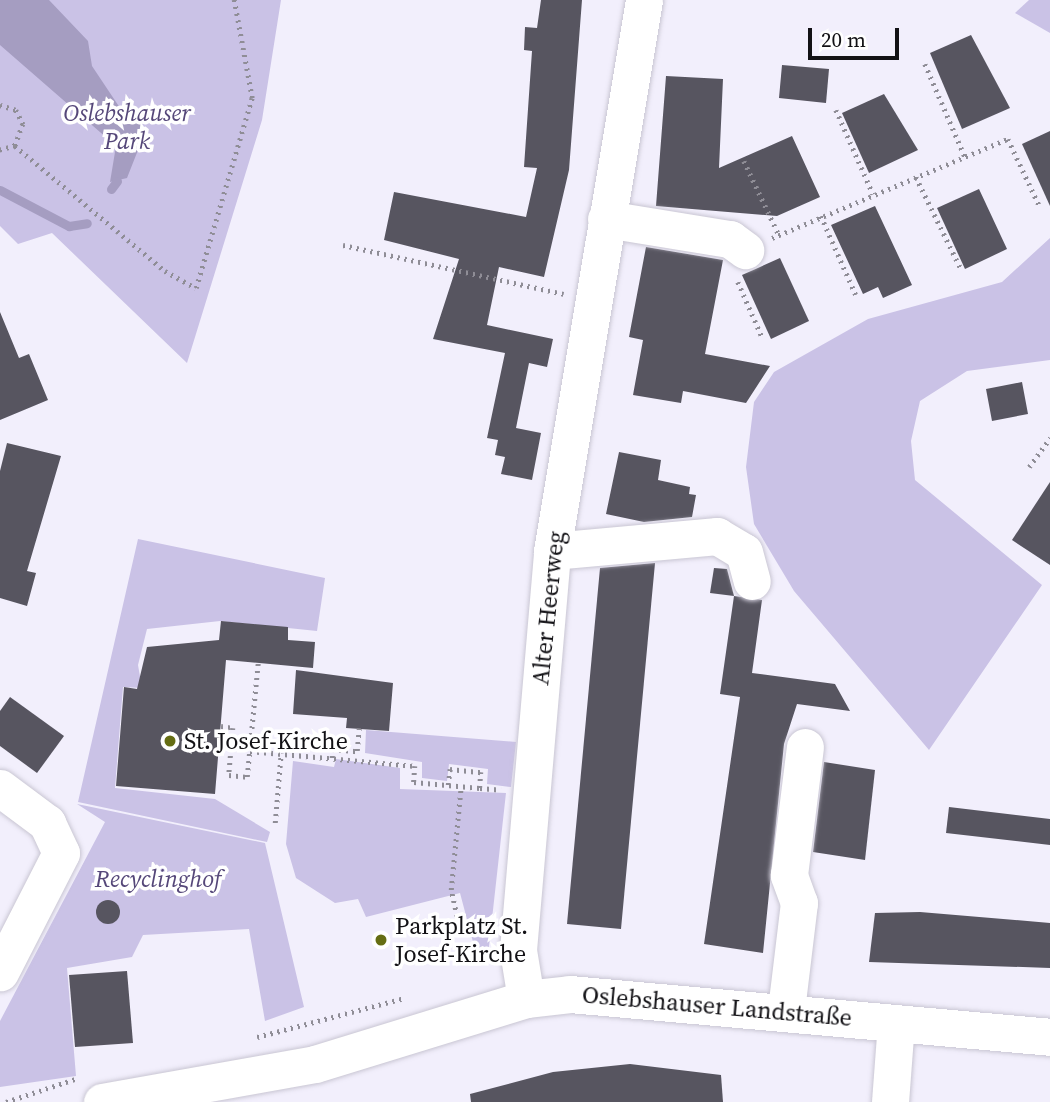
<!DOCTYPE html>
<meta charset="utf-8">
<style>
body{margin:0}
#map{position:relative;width:1050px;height:1102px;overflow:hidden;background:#f2effc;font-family:"Source Serif 4",serif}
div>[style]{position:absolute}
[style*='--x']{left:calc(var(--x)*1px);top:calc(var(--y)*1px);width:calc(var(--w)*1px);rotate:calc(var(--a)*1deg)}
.green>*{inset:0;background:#cac2e6}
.water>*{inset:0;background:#a59dc1}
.stream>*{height:9px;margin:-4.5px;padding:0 4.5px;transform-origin:4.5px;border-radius:4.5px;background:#a59dc1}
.building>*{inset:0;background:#575560}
.round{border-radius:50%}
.path>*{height:4.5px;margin-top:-2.25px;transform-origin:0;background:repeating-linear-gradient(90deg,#8f8d96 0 2px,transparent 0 7px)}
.roads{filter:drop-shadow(0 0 2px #c9c6d3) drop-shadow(0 0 2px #c9c6d3)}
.minor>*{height:37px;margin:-18.5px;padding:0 18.5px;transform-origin:18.5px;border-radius:18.5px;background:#fff}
.dots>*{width:19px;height:19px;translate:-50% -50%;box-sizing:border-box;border:4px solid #fff;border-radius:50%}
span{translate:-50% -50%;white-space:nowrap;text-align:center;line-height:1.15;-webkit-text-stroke:7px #fff;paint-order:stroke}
.park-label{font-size:24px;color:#554779;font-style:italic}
.street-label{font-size:24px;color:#121115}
.poi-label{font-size:24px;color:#121115}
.left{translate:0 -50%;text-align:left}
.scale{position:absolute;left:808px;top:28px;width:91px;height:32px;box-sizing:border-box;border:4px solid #121115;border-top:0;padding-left:9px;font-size:21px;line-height:24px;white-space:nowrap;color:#121115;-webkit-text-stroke:5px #fff;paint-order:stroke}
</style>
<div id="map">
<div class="green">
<i style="clip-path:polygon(0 0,281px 0,262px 120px,187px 363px,52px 233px,18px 244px,0 226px)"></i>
<i style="clip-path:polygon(1029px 0,1050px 0,1050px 33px,1015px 13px)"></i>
<i style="clip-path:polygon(1050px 238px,1050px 360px,967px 371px,920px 401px,911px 441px,915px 480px,1042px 585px,929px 750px,794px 591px,754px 524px,746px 467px,754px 402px,774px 372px,868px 319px,1002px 282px)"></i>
<i style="clip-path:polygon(138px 539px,325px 578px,317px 631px,220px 621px,147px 629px,138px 665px,142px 688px,123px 687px,115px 788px,215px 799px,270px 832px,267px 842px,78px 802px)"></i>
<i style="clip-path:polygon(366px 730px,516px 742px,511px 787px,487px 784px,488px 769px,449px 764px,447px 781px,422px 778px,422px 762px,365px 753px)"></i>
<i style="clip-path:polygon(336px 759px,400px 768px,400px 789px,506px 793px,488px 955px,477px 957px,460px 893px,366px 917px,358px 899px,335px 903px,296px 878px,286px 844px,293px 761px,334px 767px)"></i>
<i style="clip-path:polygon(77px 804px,265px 843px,304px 1007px,265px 1021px,249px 929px,143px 935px,132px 957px,67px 968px,76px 1076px,0 1087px,0 1021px,105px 822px)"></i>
</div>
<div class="water">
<i style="clip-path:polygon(0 0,49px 0,88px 41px,92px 66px,122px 111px,141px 118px,140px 145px,127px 178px,110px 182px,116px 146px,0 45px)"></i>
</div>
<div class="stream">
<i style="--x:111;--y:189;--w:10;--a:-53"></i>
<i style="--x:0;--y:190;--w:78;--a:27.6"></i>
<i style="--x:69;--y:226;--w:18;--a:-9"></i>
</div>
<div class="building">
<i style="clip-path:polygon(541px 0,582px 0,569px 170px,544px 277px,499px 267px,487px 325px,553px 339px,547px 367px,529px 363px,516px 428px,541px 433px,532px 480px,501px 474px,505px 457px,495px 455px,498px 440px,487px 438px,505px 353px,433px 339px,459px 259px,384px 240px,394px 192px,526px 217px,537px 168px,524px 167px,532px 51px,524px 50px,525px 27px,537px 28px)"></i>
<i style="clip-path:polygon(971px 35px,1010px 108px,962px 129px,930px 53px)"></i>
<i style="clip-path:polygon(782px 65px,829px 69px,826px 103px,779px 98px)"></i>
<i style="clip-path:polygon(666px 76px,723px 79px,719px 168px,792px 136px,820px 197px,777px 216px,656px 206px)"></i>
<i style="clip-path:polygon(884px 94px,918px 150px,869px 173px,842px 113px)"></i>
<i style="clip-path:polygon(1050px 131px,1050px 206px,1022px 144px)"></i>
<i style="clip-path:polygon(979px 189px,1007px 249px,965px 269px,937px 208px)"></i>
<i style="clip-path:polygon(875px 206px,912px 285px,883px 298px,878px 287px,863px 294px,831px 225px)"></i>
<i style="clip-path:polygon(646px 247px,723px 260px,705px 354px,770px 366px,746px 403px,683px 391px,681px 403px,633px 395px,643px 340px,629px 337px)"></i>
<i style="clip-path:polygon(780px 258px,809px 321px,771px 339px,742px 275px)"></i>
<i style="clip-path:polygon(0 312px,19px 358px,29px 354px,48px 400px,0 420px)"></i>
<i style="clip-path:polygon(1022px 382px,1028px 414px,992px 421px,986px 389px)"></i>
<i style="clip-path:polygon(7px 443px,61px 456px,27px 571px,36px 573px,27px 606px,0 598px,0 471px)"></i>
<i style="clip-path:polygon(619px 452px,661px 460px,658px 480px,690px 487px,689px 494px,696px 495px,692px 517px,644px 522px,606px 514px)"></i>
<i style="clip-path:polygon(1050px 482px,1050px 565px,1012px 540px)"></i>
<i style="clip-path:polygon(655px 563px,621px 929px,567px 924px,600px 568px)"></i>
<i style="clip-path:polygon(714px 568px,727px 569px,734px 596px,710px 593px)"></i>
<i style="clip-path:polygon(734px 596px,762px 600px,752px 673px,835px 684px,850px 711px,797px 704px,784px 744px,763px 953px,704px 944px,740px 697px,720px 694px)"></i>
<i style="clip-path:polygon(221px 621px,288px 627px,288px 640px,315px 642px,313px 668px,226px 660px,215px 794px,116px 786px,124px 687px,137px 689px,147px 647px,219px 640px)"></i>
<i style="clip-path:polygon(296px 670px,393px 683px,389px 731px,346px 728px,347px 718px,293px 714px)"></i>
<i style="clip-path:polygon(10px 697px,64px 736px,37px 773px,0 746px,0 711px)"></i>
<i style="clip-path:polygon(824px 762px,875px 770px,865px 860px,813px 852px)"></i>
<i style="clip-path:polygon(949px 807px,1050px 819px,1050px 845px,946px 833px)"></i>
<i class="round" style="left:96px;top:900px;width:24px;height:24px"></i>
<i style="clip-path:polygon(920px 912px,1050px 923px,1050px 968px,869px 962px,875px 913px)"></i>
<i style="clip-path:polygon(127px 971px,133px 1043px,75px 1047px,69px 975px)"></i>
<i style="clip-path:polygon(630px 1064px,721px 1075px,723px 1102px,471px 1102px,470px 1094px,553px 1072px)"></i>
</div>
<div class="path">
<i style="--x:925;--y:64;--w:101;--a:66.7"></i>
<i style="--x:0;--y:105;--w:17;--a:17"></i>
<i style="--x:16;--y:110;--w:16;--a:63"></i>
<i style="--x:23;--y:124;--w:23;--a:110"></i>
<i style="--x:15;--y:146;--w:16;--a:165"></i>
<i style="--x:836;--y:110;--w:92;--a:66.2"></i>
<i style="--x:15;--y:146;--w:195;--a:39.8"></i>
<i style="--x:165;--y:271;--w:35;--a:29"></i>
<i style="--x:196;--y:288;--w:198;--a:-73.6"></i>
<i style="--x:252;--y:98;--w:100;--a:-100.4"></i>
<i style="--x:744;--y:161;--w:82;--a:64.7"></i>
<i style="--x:916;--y:177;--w:102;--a:63.9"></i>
<i style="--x:821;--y:216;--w:86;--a:66.1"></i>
<i style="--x:772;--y:238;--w:256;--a:-22.8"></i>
<i style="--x:1008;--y:139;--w:75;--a:64.8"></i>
<i style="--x:343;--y:245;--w:226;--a:12.5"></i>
<i style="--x:738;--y:282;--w:62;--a:66.3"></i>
<i style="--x:1029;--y:467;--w:36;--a:-54"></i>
<i style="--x:221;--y:726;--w:12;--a:9"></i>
<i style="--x:233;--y:728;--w:47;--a:94.9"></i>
<i style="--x:229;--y:775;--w:18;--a:6"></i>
<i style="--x:247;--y:777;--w:115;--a:-84.5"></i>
<i style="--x:250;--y:751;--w:166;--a:5.2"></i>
<i style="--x:415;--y:766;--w:16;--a:94"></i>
<i style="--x:414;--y:782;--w:66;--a:5.2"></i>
<i style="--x:332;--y:758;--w:9;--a:-90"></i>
<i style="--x:332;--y:749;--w:25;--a:5"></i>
<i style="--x:357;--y:751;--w:23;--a:-85"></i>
<i style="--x:448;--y:785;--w:16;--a:-83"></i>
<i style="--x:450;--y:769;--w:31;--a:6"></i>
<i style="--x:481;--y:772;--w:16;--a:94"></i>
<i style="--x:480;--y:788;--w:21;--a:5"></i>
<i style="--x:275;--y:823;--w:70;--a:-85.1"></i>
<i style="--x:460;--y:930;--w:41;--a:-102.7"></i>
<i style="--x:451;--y:890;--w:104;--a:-84.5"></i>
<i style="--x:257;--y:1037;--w:153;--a:-14.8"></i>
<i style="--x:6;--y:1102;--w:76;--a:-18.4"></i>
</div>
<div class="roads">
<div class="minor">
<i style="--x:606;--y:219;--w:126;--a:9.2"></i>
<i style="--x:730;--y:239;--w:19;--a:36"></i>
<i style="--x:552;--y:551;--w:166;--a:-5.2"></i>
<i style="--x:717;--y:536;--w:31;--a:31"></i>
<i style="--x:744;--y:552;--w:30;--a:75"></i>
<i style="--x:0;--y:788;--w:59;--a:36.7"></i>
<i style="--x:47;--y:823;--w:33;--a:65"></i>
<i style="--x:61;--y:853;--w:134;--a:117.1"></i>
<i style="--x:526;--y:999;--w:50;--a:-99.3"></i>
<i style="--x:518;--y:950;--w:400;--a:-85.1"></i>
<i style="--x:552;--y:551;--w:559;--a:-80.52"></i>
<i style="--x:786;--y:1010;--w:108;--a:-83.1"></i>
<i style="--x:799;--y:903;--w:30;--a:-110"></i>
<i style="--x:789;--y:875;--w:129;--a:-82.9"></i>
<i style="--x:102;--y:1102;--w:216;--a:-10.1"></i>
<i style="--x:315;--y:1064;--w:221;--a:-17.1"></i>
<i style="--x:526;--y:999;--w:44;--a:-6.5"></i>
<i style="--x:570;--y:994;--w:482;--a:5.1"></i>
<i style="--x:890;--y:1102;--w:79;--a:-85.7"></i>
</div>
</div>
<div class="dots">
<i style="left:170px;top:741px;background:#656d13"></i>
<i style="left:381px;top:940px;background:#656d13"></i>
</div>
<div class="park-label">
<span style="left:127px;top:127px">Oslebshauser<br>Park</span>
<span style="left:158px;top:879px">Recyclinghof</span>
</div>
<div class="street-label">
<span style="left:548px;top:608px;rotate:-84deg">Alter Heerweg</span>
<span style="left:717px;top:1006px;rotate:5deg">Oslebshauser Landstraße</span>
</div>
<div class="poi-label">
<span class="left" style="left:184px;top:741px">St. Josef-Kirche</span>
<span class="left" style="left:395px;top:940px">Parkplatz St.<br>Josef-Kirche</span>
</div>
<div class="scale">20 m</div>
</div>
